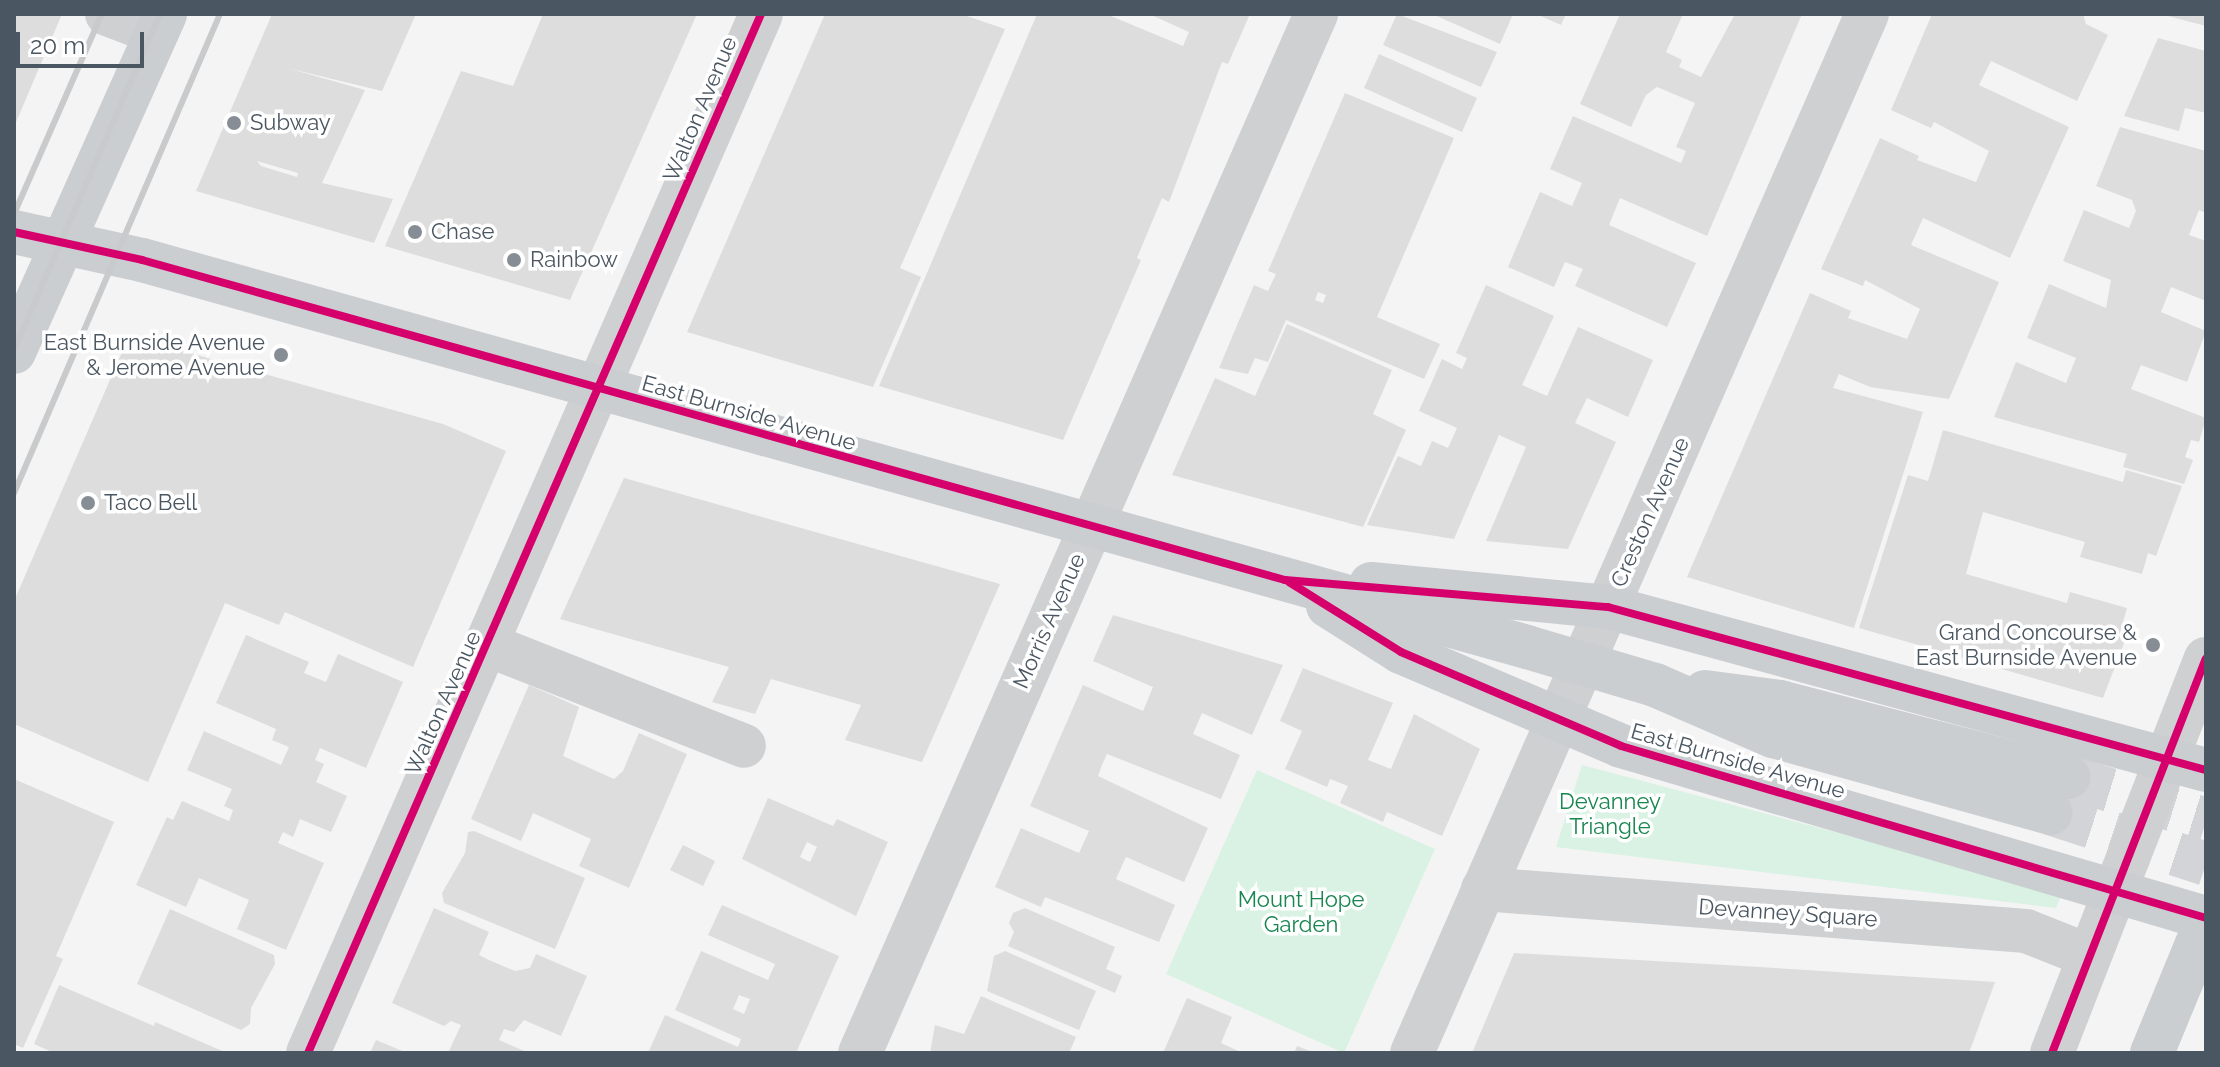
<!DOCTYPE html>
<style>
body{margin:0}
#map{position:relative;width:2220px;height:1067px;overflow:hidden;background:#f4f4f4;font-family:Raleway,sans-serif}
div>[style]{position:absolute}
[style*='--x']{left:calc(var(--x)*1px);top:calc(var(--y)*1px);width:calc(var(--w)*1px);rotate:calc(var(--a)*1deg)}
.green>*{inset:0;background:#d9f2e3}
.building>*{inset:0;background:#ddddde}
.major-tunnel>*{height:44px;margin-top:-22px;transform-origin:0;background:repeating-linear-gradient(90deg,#d2d4d7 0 44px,transparent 0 66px)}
.minor>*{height:44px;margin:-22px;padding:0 22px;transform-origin:22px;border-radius:22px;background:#ced0d2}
.major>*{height:44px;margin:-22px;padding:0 22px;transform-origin:22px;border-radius:22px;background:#caced1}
.rail>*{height:6px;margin:-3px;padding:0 3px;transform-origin:3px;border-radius:3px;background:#c9cacc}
.cycleway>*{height:8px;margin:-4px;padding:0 4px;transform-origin:4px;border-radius:4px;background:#d6006c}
.dots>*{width:22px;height:22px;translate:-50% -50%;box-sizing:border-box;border:4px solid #fff;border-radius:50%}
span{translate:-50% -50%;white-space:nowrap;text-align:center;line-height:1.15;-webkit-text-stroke:7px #fff;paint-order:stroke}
.street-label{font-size:22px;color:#4a5661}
.poi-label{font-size:22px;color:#4a5661}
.left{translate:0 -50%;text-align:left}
.right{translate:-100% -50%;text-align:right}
.park-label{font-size:22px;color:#17864f}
.frame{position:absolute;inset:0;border:16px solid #4a5661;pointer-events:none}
.scale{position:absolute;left:16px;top:32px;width:128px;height:36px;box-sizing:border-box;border:4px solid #4a5661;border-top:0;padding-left:10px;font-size:24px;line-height:28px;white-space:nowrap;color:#4a5661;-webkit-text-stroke:6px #fff;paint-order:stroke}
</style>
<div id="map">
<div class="green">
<i style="clip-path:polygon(1582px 765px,2035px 885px,2062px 894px,2056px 908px,1556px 847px)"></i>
<i style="clip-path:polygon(1257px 770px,1435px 849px,1344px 1053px,1166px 974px)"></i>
</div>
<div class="building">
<i style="clip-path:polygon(14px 14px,62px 14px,14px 127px)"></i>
<i style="clip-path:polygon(evenodd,272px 14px,416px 14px,382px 91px,287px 68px,365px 90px,322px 183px,393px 199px,374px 243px,196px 191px,272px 14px,257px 161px,298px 173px,297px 177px,261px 166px,257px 161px)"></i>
<i style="clip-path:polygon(543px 14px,697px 14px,570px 300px,385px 246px,461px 71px,513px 86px)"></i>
<i style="clip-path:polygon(825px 14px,961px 14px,1005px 29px,900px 268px,921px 277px,873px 387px,687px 332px)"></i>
<i style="clip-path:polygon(1037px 14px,1106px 14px,1183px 46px,1189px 32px,1149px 14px,1250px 14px,1228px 64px,1222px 62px,1169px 202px,1162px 198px,1137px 258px,1141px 260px,1063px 440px,879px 386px)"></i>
<i style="clip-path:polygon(1397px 14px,1497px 52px,1481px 87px,1383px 45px)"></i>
<i style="clip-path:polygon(1432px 14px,1513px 14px,1500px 44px)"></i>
<i style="clip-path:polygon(1536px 14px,1566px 14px,1561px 25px)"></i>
<i style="clip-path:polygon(1620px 14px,1683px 14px,1666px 52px,1682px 60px,1679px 67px,1701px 77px,1735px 14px,1802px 14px,1707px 236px,1620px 198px,1609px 225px,1696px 263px,1667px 327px,1575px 286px,1583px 269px,1565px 262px,1554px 287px,1508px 267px,1540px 192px,1572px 206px,1582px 183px,1550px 169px,1573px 116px,1681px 163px,1686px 151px,1676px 147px,1695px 103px,1657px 87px,1646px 95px,1631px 127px,1580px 104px)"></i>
<i style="clip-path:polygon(1932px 14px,2083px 14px,2086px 24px,2108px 35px,2077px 101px,1991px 61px,1979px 85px,2069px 127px,2010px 258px,1923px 218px,1911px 245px,1999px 282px,1949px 399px,1870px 387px,1839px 374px,1833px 388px,1923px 412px,1854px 628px,1687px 577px,1810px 293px,1851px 311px,1848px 318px,1907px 339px,1920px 309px,1865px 280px,1863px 286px,1821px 269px,1880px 138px,1919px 156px,1917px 160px,1976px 182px,1989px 151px,1934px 122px,1931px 128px,1891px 110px)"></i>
<i style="clip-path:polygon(2165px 14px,2206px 14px,2206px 26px,2164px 15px)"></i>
<i style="clip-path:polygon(2158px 38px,2206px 51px,2206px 113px,2185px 108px,2179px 131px,2124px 116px)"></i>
<i style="clip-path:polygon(1379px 54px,1477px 98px,1462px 132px,1364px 88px)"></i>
<i style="clip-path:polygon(evenodd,1345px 93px,1454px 138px,1377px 317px,1440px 344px,1424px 379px,1286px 320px,1268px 362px,1255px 358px,1248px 374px,1219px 368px,1254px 285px,1268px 291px,1276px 274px,1268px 271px,1345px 93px,1318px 292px,1326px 295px,1323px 303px,1315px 300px,1318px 292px)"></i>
<i style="clip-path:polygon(2120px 127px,2206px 151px,2206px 213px,2199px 210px,2189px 235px,2206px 241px,2206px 301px,2171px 287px,2161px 312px,2206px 331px,2187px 382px,2141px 365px,2131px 389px,2206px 418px,2199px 442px,2191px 440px,2185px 457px,2193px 460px,2184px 484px,2123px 467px,2127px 454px,1994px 417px,2016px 362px,2066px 383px,2076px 358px,2027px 338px,2049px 284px,2106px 308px,2111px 280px,2063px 261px,2084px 210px,2129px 228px,2136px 211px,2132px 200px,2096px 186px)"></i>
<i style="clip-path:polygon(1486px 285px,1554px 316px,1522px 385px,1547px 396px,1578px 327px,1653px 360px,1628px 417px,1587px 398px,1575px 423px,1616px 442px,1568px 549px,1486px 541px,1526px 447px,1499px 435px,1454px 539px,1367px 525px,1398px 456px,1421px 466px,1432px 441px,1448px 448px,1457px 428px,1419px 411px,1442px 359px,1462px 369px,1467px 358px,1456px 353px)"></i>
<i style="clip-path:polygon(1287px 324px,1392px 370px,1373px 414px,1406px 430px,1363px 527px,1172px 475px,1215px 378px,1255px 396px)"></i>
<i style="clip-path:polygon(129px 336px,443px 424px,506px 451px,413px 667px,285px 612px,279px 625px,225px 603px,148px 782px,14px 724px,14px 601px)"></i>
<i style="clip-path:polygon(1943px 430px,2123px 482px,2126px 470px,2182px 486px,2156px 556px,2148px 553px,2142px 574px,2080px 557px,2085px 542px,1983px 512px,1966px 574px,2067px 603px,2070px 592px,2127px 608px,2119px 636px,2126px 638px,2103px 698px,1859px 628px,1908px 475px,1928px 481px)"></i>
<i style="clip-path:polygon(624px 478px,1000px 584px,922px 762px,845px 740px,861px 705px,771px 679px,755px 714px,712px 702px,729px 667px,560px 619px)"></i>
<i style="clip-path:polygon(1113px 615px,1283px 665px,1252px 735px,1202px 713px,1193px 734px,1240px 755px,1221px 799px,1107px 754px,1102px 765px,1098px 776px,1208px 828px,1184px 882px,1126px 857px,1116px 879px,1175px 905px,1159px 942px,1045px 897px,1041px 907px,995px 887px,1021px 828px,1079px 853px,1089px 831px,1030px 806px,1083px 685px,1143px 711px,1153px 687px,1093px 661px)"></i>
<i style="clip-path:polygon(246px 635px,309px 662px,304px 673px,326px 682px,338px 654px,403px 682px,366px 768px,320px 748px,315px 760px,324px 764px,316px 782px,347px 796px,331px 832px,300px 819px,293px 837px,283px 832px,278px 843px,324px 863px,286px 950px,237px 929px,249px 900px,199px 878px,186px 907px,136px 885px,167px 817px,173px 820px,182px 801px,229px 821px,233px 810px,224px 806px,232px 789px,187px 770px,204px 731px,281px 765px,289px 747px,272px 740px,276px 729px,216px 703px)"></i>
<i style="clip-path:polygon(1303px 668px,1393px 703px,1368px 760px,1391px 769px,1414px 714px,1480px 749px,1442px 836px,1387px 812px,1383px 822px,1340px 803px,1348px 786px,1330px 779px,1327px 787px,1285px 769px,1302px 731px,1280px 721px)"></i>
<i style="clip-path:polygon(529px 685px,579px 707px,563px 756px,614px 779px,623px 771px,639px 733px,687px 754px,629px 888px,579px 866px,591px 839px,533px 813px,521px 841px,471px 819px)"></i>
<i style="clip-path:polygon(14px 779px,114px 822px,56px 956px,63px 959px,23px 1048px,14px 1044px)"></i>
<i style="clip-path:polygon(evenodd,768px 798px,833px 826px,837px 819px,888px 842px,856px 916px,742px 859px,768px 798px,807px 842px,817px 847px,810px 862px,800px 857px,807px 842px)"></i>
<i style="clip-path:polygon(474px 831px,585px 878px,555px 949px,444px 903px,442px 893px,465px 853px,468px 832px)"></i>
<i style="clip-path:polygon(683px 845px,715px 861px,703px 886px,670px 870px)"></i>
<i style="clip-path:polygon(evenodd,722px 905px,839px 956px,796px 1053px,648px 1053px,665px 1015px,738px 1047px,741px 1039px,675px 1010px,701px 951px,768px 980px,775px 964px,708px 935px,722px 905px,739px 995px,750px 999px,744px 1014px,733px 1009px,739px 995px)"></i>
<i style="clip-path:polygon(434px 908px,489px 932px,479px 955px,489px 960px,515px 971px,530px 968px,536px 954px,587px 976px,561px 1036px,524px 1020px,514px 1032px,504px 1029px,499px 1040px,529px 1053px,448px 1053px,461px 1025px,451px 1021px,444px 1026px,392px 1003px)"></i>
<i style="clip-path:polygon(1025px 908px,1115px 947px,1106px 969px,1122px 976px,1115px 993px,1008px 946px,1014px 932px,1009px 923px,1013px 913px)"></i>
<i style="clip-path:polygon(170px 909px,274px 955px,275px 964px,251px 1008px,250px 1024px,241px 1030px,137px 984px)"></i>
<i style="clip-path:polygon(1005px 951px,1096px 991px,1079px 1030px,987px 991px,994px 956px)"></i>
<i style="clip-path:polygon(1514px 953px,1743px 966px,1995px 982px,1969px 1053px,1472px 1053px)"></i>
<i style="clip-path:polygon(59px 985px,154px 1026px,155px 1022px,227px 1053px,54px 1053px,34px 1044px)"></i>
<i style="clip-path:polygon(981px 996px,1076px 1037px,1069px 1053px,930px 1053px,935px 1025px,964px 1034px)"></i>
<i style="clip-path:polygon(1187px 998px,1232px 1017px,1221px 1043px,1243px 1053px,1163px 1053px)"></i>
<i style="clip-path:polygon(376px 1040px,407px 1053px,370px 1053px)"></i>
<i style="clip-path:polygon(1297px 1046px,1315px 1053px,1294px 1053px)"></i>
</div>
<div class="major-tunnel">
<i style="--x:2068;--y:777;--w:145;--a:17.3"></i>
<i style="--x:2050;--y:813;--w:164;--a:18.1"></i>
</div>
<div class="minor">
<i style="--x:107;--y:14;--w:53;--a:20.8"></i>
<i style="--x:488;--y:645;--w:275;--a:21.5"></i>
<i style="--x:1483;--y:889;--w:545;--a:4.42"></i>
<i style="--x:2026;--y:931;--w:68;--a:21.6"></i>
<i style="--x:308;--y:1053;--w:1133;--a:-66.44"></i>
<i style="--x:860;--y:1053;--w:1135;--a:-66.3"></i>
<i style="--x:1412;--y:1053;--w:1134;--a:-66.35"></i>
<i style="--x:2052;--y:1053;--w:423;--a:-68.7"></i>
</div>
<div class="major">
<i style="--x:14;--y:232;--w:131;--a:12.3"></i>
<i style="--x:142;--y:260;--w:1438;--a:15.61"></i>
<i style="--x:1527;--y:647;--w:134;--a:16.5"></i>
<i style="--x:1655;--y:685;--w:129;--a:23.4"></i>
<i style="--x:1773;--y:736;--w:288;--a:15.5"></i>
<i style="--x:14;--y:352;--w:370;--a:-65.9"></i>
<i style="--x:1371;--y:584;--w:238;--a:5.5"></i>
<i style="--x:1608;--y:607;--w:620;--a:15.25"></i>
<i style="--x:1328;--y:606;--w:86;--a:32.2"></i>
<i style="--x:1401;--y:652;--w:239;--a:23.1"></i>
<i style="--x:1621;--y:746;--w:610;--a:16.38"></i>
<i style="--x:1705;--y:692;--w:76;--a:7.6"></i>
<i style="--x:1780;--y:702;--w:298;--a:14.6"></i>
<i style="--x:2152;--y:1053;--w:142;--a:-67.6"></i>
</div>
<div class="rail">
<i style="--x:14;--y:214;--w:219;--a:-66.3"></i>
<i style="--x:14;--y:350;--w:366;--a:-66.5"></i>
<i style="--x:14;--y:493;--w:521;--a:-66.73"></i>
</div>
<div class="cycleway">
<i style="--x:14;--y:232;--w:131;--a:12.3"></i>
<i style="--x:142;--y:260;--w:1187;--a:15.64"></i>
<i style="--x:1285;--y:580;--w:324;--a:4.8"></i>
<i style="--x:1608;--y:607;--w:620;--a:15.25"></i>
<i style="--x:1289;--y:582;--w:132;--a:32"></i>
<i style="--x:1401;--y:652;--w:239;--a:23.1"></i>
<i style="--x:1621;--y:746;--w:610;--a:16.38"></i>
<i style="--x:308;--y:1053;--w:1133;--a:-66.44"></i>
<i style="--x:2052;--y:1053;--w:423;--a:-68.7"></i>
</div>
<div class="dots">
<i style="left:234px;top:123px;background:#868d94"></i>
<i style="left:415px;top:232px;background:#868d94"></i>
<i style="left:514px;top:260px;background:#868d94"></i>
<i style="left:281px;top:355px;background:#868d94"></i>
<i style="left:88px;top:503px;background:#868d94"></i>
<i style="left:2153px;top:645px;background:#868d94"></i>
</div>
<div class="street-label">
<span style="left:700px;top:109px;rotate:-67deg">Walton Avenue</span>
<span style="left:749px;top:413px;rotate:16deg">East Burnside Avenue</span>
<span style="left:1650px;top:512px;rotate:-66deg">Creston Avenue</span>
<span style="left:1049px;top:621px;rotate:-66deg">Morris Avenue</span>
<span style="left:443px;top:703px;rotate:-66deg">Walton Avenue</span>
<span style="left:1738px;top:761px;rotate:16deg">East Burnside Avenue</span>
<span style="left:1788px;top:913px;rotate:4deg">Devanney Square</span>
</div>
<div class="poi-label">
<span class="left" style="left:250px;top:123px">Subway</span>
<span class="left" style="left:431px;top:232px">Chase</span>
<span class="left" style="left:530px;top:260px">Rainbow</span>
<span class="right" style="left:265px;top:355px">East Burnside Avenue<br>&amp; Jerome Avenue</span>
<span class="left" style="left:104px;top:503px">Taco Bell</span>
<span class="right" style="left:2137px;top:645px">Grand Concourse &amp;<br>East Burnside Avenue</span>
</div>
<div class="park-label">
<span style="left:1610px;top:814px">Devanney<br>Triangle</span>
<span style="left:1301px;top:912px">Mount Hope<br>Garden</span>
</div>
<div class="frame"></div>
<div class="scale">20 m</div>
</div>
